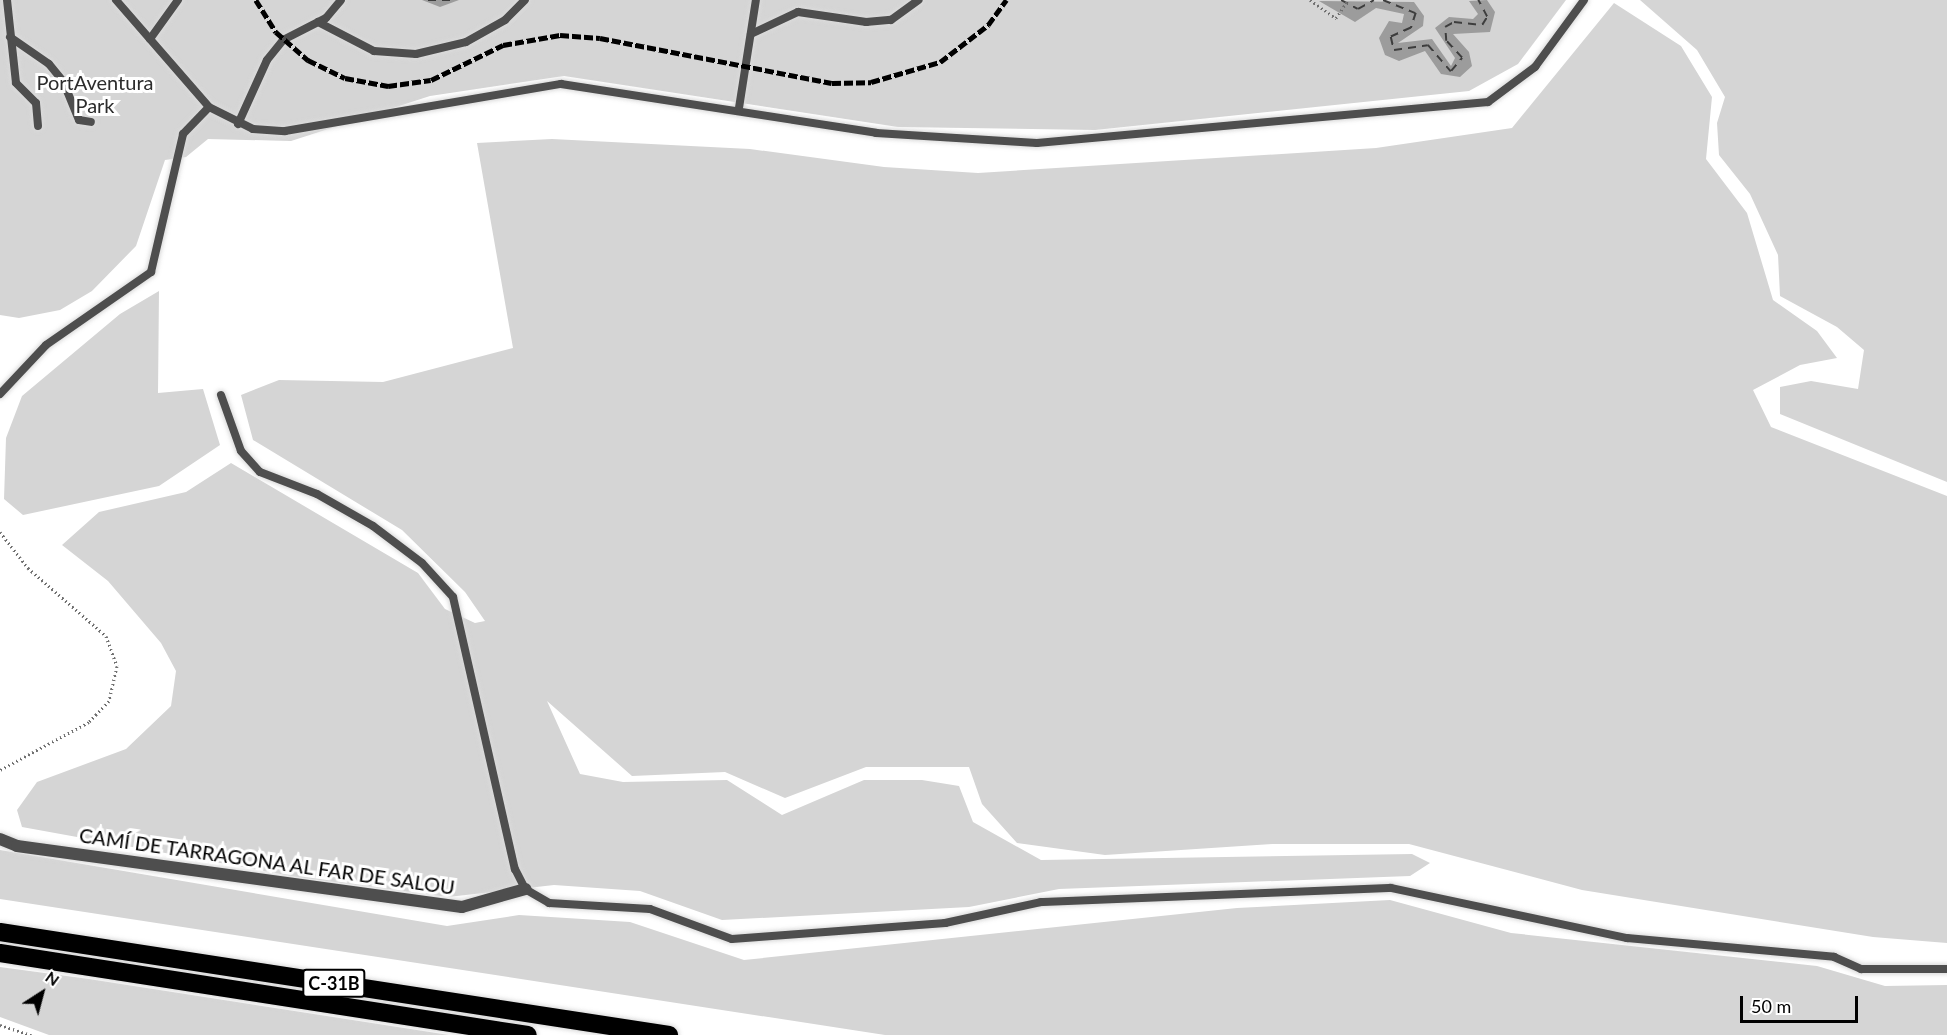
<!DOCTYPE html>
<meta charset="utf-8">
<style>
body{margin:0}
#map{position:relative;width:1947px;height:1035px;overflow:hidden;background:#fff;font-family:Lato,sans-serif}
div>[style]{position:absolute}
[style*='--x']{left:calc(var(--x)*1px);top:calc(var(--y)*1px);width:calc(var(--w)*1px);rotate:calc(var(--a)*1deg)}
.green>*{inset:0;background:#d5d5d5}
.water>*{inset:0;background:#9c9c9c}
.ferry>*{height:1.5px;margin-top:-0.75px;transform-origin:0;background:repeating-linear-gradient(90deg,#3d3d3d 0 8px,transparent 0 14px)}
.path>*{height:3px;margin-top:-1.5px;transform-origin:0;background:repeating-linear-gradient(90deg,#707070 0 1.5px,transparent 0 4.5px)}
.roads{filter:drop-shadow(0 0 2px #dbdbdb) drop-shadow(0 0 2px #dbdbdb)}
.lane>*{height:8px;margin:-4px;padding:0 4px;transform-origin:4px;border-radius:4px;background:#4e4e4e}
.street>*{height:12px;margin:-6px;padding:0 6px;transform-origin:6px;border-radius:6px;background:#4e4e4e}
.highway>*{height:18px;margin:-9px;padding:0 9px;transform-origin:9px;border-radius:9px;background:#000}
.rail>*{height:4.5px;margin-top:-2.25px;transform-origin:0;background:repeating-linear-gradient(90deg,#000 0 9px,transparent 0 12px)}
span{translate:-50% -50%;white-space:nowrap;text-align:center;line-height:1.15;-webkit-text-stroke:6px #fff;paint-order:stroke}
.shield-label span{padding:2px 4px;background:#fff;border:2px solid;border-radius:4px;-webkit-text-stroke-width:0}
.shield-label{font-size:18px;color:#000;font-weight:700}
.park-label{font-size:20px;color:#2c2c2c}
.street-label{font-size:20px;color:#000}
.north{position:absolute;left:12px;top:963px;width:60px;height:60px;-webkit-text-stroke:4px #fff;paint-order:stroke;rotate:36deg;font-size:16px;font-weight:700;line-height:24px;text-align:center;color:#000}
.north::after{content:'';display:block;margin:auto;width:21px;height:27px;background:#000;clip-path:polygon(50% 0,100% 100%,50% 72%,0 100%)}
.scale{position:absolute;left:1740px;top:996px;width:118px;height:27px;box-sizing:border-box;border:3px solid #000;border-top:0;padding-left:8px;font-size:18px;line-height:21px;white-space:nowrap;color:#000;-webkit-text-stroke:4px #fff;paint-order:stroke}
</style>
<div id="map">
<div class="green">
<i style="clip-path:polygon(0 0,1566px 0,1518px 64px,1469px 91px,1095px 130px,898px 127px,564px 76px,430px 96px,291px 141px,208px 139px,186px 157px,165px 160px,136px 246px,92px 291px,60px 310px,19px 318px,0 315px)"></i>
<i style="clip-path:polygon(1640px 0,1947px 0,1947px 482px,1780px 414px,1780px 387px,1811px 381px,1858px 389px,1864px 350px,1837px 327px,1780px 296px,1778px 255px,1750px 194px,1719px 155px,1717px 123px,1725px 97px,1697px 50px)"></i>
<i style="clip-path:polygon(1614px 3px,1681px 46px,1712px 97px,1706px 159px,1747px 213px,1773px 300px,1817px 331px,1837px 358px,1800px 365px,1753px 390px,1771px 427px,1947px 496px,1947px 943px,1873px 937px,1582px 890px,1409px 844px,1272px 844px,1105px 855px,1017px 843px,982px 804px,969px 767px,866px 767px,785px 798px,725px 772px,632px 776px,547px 701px,580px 774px,623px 782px,727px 780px,782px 815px,864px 780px,922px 780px,959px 786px,973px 822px,1041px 860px,1412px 854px,1430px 863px,1410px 876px,1059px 889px,969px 907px,722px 920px,640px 891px,554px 885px,448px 897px,297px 877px,22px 827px,17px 810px,37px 782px,126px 749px,171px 706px,176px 671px,161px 643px,108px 581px,62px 545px,99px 512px,186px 492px,231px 463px,418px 573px,445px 609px,475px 623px,485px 621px,465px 592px,402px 530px,253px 440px,241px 395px,279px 380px,383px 382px,513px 348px,477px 143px,552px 139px,750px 149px,884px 167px,978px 173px,1376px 148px,1512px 128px)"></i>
<i style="clip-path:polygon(159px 291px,158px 393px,203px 389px,220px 445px,159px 486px,23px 515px,4px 499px,6px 438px,22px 396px,120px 314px)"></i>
<i style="clip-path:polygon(0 850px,447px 926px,519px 915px,630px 922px,744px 960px,1237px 908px,1390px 900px,1511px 933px,1817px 966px,1885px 986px,1947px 985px,1947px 1035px,885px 1035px,0 899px)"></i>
<i style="clip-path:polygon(0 967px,89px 979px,449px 1035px,49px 1035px,0 1017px)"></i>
</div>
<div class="water">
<i style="clip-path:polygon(422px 0,459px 0,440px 7px)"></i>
<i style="clip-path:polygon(1487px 0,1495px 12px,1490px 32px,1453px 34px,1469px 52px,1472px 66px,1460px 77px,1441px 74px,1425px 51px,1399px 61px,1385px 55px,1379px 38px,1389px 21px,1402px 23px,1404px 14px,1376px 8px,1355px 22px,1319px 1px,1414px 2px,1424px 16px,1423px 26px,1398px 43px,1432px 39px,1451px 66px,1455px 58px,1435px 28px,1449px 17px,1473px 19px,1478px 14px,1469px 1px)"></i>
</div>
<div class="ferry">
<i style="--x:428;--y:0;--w:25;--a:0"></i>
<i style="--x:1341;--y:0;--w:19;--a:28"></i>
<i style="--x:1358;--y:9;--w:18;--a:-29"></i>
<i style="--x:1383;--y:0;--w:35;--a:22"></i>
<i style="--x:1416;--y:13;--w:16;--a:108"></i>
<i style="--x:1411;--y:28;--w:22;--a:156"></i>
<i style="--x:1391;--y:37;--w:13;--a:77"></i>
<i style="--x:1394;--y:50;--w:34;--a:-8"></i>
<i style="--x:1428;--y:45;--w:35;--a:49"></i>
<i style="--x:1451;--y:71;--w:17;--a:-50"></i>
<i style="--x:1462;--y:58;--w:23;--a:-133"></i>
<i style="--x:1446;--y:41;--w:14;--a:-94"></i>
<i style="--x:1445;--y:27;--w:10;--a:-29"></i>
<i style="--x:1454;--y:22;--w:28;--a:6"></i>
<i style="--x:1482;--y:25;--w:9;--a:-58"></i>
<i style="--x:1487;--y:17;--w:19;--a:-118"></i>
</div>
<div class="path">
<i style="--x:1310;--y:0;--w:32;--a:35"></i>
<i style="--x:1336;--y:18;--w:22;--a:-56"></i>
<i style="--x:0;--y:532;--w:46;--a:52.1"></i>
<i style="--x:28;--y:568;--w:103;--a:41.1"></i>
<i style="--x:106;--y:636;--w:32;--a:70"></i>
<i style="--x:117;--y:666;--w:36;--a:103"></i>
<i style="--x:109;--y:701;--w:29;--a:134"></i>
<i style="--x:89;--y:722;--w:101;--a:151.7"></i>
<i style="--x:0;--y:1025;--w:33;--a:18"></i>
</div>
<div class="roads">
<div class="lane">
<i style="--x:7;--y:0;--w:83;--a:83.8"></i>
<i style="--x:16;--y:83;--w:28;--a:45"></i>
<i style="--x:36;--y:103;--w:23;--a:85"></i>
<i style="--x:116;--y:0;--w:142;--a:49"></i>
<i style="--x:209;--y:107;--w:49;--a:26.6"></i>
<i style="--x:253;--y:129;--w:32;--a:4"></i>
<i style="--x:285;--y:131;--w:280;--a:-9.7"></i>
<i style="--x:561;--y:84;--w:319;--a:8.8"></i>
<i style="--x:876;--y:133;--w:161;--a:3.6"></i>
<i style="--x:1037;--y:143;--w:453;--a:-5.2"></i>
<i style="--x:1488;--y:102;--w:59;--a:-36.7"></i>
<i style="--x:1535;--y:67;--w:83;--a:-53.8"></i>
<i style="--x:318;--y:22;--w:63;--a:27.4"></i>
<i style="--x:374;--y:51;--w:42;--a:4.1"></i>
<i style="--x:416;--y:54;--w:51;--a:-13.5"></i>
<i style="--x:466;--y:42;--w:45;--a:-29.4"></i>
<i style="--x:505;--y:20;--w:28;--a:-45"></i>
<i style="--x:751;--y:34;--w:52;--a:-25.1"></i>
<i style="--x:798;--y:12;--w:69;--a:8.4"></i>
<i style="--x:866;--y:22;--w:25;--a:-5"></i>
<i style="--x:891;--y:20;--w:34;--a:-36"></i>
<i style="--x:10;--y:37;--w:47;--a:34.7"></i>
<i style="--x:49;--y:64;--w:22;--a:51"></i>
<i style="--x:63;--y:81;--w:42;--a:67.7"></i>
<i style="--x:79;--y:120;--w:12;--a:9"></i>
<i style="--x:150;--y:39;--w:48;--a:-54.3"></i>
<i style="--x:739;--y:108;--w:109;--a:-81.1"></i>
<i style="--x:238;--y:124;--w:70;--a:-65.6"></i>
<i style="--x:267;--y:60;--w:26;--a:-51"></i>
<i style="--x:283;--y:40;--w:48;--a:-27.1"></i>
<i style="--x:326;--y:18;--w:23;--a:-50"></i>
<i style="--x:0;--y:394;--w:67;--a:-46.8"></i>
<i style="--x:46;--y:345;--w:128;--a:-34.8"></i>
<i style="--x:151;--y:272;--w:142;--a:-76.9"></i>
<i style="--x:183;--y:134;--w:37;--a:-46"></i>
<i style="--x:221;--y:395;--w:59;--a:70.3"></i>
<i style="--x:241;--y:451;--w:28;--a:48"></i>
<i style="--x:260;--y:472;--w:61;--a:21.1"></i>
<i style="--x:317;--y:494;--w:64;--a:29.7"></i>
<i style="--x:373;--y:526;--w:61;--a:37.1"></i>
<i style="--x:422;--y:563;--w:46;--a:47.6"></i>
<i style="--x:453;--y:597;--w:279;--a:77.2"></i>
<i style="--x:515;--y:869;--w:22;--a:63"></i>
<i style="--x:525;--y:889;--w:28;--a:30"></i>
<i style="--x:549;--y:903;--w:101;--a:3.4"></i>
<i style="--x:650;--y:909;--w:87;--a:20.1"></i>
<i style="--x:732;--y:939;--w:214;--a:-4.3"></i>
<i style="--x:945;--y:923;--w:98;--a:-12.3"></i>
<i style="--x:1041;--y:902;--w:350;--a:-2.3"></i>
<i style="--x:1391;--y:888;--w:241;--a:12"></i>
<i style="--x:1627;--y:938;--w:208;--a:5.2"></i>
<i style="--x:1834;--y:957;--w:30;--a:24"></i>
<i style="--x:1861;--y:969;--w:86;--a:0"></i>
</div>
<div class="street">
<i style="--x:0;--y:839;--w:18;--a:22"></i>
<i style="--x:17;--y:846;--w:449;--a:7.8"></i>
<i style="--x:462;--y:907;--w:66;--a:-15.9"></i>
</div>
<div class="highway">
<i style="--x:0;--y:932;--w:677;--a:8.75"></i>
<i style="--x:0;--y:953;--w:534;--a:8.83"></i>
</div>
</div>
<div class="rail">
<i style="--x:256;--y:0;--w:38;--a:58"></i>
<i style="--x:276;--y:32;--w:43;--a:41.2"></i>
<i style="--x:308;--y:60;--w:41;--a:25.9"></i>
<i style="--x:345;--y:78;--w:44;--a:10.5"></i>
<i style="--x:388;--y:86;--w:43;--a:-7.9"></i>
<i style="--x:431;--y:80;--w:80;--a:-25.9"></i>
<i style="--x:503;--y:45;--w:58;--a:-10"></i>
<i style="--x:560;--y:35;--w:40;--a:4.3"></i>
<i style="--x:600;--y:38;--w:236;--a:11"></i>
<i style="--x:832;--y:83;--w:39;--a:-1"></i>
<i style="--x:871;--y:82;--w:72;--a:-16.2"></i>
<i style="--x:940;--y:62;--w:61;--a:-37.6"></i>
<i style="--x:988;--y:25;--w:31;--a:-54"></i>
</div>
<div class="shield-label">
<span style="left:334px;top:983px">C-31B</span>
</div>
<div class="park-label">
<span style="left:95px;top:94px">PortAventura<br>Park</span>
</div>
<div class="street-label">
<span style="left:267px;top:861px;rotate:8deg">CAMÍ DE TARRAGONA AL FAR DE SALOU</span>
</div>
<div class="north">N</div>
<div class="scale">50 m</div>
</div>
